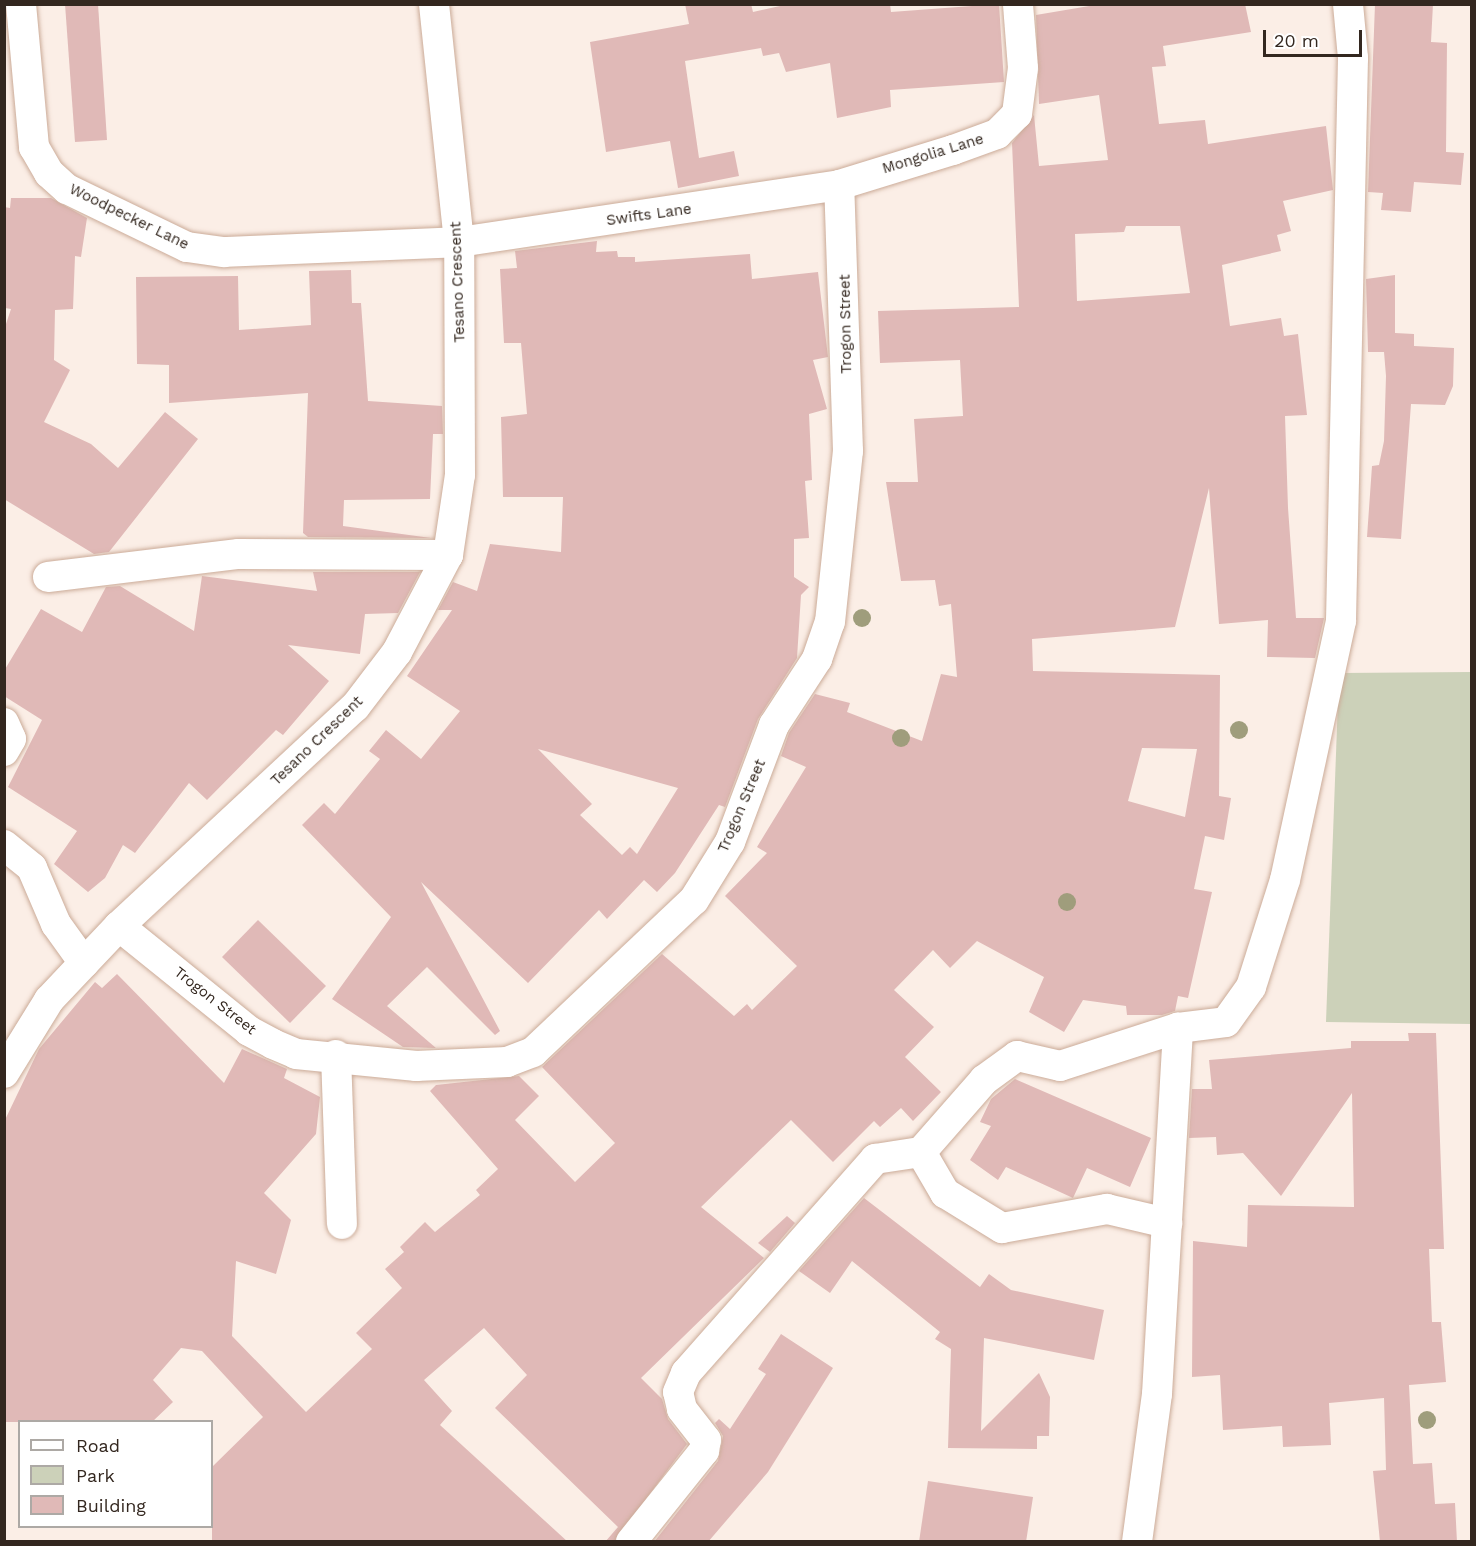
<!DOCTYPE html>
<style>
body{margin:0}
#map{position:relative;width:1476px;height:1546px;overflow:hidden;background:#fbeee6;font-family:"Work Sans",sans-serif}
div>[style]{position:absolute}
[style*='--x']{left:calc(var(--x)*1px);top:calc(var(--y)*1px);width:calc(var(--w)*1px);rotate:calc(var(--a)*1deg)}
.green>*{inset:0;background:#ccd1b9}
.building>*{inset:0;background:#e0b9b7}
.roads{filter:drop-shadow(0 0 2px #cbab98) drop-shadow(0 0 2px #cbab98)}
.street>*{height:30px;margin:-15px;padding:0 15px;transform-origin:15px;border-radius:15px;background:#fff}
.trees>*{width:18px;height:18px;margin:-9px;border-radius:50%;background:#9f9d7c}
span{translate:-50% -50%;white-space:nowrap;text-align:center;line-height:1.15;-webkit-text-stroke:4.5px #fff;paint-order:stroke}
.street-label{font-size:15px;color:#33271f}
.frame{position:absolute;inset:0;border:6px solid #33271f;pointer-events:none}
.legend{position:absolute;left:18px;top:1420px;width:195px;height:108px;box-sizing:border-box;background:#fff;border:2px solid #ada9a5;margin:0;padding:8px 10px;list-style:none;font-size:18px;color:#33271f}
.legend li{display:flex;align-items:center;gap:12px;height:30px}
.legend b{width:30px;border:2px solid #ada9a5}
.scale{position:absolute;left:1263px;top:30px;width:99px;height:27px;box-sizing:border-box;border:3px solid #33271f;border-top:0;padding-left:8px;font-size:18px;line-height:21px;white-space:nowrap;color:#33271f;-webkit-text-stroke:4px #fff;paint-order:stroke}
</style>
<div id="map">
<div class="green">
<i style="clip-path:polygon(1471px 672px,1471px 1024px,1326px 1022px,1339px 673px)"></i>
</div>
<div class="building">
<i style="clip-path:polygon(65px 4px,98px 4px,107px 140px,75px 142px)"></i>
<i style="clip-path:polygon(685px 4px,751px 4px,753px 12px,789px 4px,890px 4px,891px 12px,999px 4px,1004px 82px,890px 90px,891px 107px,837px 118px,830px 63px,786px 72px,779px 53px,763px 56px,761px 48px,685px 61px,699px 158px,734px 151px,739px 176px,678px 188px,670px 141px,606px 152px,590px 42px,689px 24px)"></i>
<i style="clip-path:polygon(evenodd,1101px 4px,1245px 4px,1251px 32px,1163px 46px,1166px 66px,1152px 67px,1159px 124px,1205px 120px,1208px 144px,1326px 126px,1333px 190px,1283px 201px,1291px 231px,1277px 235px,1281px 251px,1222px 265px,1230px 326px,1281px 318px,1284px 336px,1298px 334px,1307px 415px,1285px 416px,1288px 508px,1296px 618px,1324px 618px,1315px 658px,1267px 657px,1268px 620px,1219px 624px,1209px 488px,1175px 627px,1032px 639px,1033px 671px,1220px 675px,1219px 796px,1231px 798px,1224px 840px,1205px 836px,1194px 889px,1212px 892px,1188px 998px,1178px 996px,1175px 1011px,1162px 1015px,1127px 1015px,1126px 1006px,1083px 1000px,1064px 1032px,1029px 1012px,1044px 977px,977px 941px,950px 968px,933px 950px,894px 990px,934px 1027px,905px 1057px,941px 1092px,913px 1121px,901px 1108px,880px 1127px,874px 1121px,833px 1162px,791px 1120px,701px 1207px,764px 1258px,641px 1378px,662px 1399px,668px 1419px,687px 1444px,614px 1542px,605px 1542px,618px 1527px,495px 1408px,527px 1375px,484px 1328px,424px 1380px,452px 1411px,440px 1425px,568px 1542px,212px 1542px,212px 1467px,263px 1417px,202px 1351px,181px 1348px,153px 1380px,173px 1402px,152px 1422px,4px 1422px,4px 1122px,39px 1049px,95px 982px,102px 988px,117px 974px,224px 1083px,242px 1049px,287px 1069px,284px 1078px,320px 1097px,316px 1134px,264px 1193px,291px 1220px,276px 1274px,236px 1261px,232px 1336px,306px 1412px,372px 1349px,356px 1333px,402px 1288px,385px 1269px,404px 1252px,400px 1247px,425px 1222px,435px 1232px,480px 1195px,476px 1190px,498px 1169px,430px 1091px,436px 1085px,519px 1076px,539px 1096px,515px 1120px,575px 1182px,615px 1143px,542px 1067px,662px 954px,734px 1016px,747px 1004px,752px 1010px,797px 966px,725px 896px,767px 853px,757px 847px,806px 767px,781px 756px,789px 733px,815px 694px,850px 703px,847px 712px,922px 741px,941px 674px,957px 677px,951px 604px,939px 606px,935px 580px,901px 581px,886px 482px,918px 482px,914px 419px,963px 416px,960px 360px,880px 363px,878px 311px,1019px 307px,1012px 143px,1034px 115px,1039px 166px,1108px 160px,1099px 95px,1039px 104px,1036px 15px,1101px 4px,1126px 226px,1180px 226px,1190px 293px,1077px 301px,1075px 234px,1124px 232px,1126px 226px,1101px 4px,1142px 748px,1197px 749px,1185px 817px,1128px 801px,1142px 748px)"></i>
<i style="clip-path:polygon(1375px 4px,1433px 4px,1431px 42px,1447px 43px,1446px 152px,1464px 153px,1461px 185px,1414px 182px,1411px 212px,1381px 210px,1383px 193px,1368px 192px)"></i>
<i style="clip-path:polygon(11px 198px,51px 198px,87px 218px,81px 257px,75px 256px,73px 309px,55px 310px,54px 360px,70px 370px,44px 422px,91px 444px,118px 468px,165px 412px,198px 439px,109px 552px,94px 554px,4px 499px,4px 330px,11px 309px,5px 308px,4px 207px,10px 208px)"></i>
<i style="clip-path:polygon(evenodd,597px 241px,596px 252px,617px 251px,618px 257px,635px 257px,635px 262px,750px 254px,752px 279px,818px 272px,828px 357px,813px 360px,827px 409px,809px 414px,812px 480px,805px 481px,809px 538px,794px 539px,794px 577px,809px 587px,801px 595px,797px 658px,758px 719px,725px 807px,719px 805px,675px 873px,657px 892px,644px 880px,607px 919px,599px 910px,528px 983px,421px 882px,500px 1031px,495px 1035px,427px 967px,387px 1006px,436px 1048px,403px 1047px,332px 999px,391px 917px,302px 825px,324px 803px,335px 814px,380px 759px,369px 751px,386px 730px,421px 759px,460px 711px,407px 676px,452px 610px,438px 610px,453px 582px,477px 591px,490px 544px,561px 552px,563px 497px,503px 497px,501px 417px,527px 414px,521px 343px,504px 343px,500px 269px,517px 268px,515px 251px,597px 241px,538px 749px,678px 788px,637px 854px,630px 847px,622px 855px,580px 815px,592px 804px,538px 749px)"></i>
<i style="clip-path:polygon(351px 270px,352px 303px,361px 303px,368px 401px,442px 406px,443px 434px,433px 434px,430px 499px,344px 500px,343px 526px,431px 538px,308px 537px,303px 533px,308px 393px,169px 403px,169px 365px,137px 364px,136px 277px,238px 276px,239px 330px,311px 325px,309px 271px)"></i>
<i style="clip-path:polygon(1395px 275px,1395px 333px,1414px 334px,1414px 346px,1454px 348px,1453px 386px,1445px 405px,1411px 404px,1401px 539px,1367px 537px,1372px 466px,1379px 465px,1384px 441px,1386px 376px,1384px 352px,1368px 352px,1366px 279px)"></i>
<i style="clip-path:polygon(313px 572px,420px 572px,398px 613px,365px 614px,360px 654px,288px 645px,329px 681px,283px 735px,276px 730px,207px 800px,189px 783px,135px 853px,123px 845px,105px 878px,88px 892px,54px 864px,77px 831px,8px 787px,42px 720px,4px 696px,4px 671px,41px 609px,82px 632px,106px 587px,120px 586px,194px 631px,202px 576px,317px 591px)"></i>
<i style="clip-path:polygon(258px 920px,326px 986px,290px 1023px,222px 957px)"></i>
<i style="clip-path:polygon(1408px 1033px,1436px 1033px,1444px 1249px,1429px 1249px,1432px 1322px,1441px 1322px,1446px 1382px,1409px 1385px,1413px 1464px,1432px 1463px,1435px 1504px,1455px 1503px,1457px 1542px,1380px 1542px,1373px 1471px,1386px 1470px,1384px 1398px,1329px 1403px,1331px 1445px,1283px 1447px,1282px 1426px,1223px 1430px,1220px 1375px,1192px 1377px,1193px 1241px,1247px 1247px,1248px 1205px,1354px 1207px,1352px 1093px,1281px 1196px,1243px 1153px,1217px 1155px,1216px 1137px,1189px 1138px,1192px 1089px,1212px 1089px,1209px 1060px,1351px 1048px,1351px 1041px,1409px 1041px)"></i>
<i style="clip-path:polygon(1015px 1079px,1151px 1138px,1130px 1187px,1087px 1168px,1073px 1198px,1006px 1167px,998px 1180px,970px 1160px,991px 1126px,980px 1122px,991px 1099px)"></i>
<i style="clip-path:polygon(864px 1198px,980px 1287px,989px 1274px,1011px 1290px,1104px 1310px,1094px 1360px,984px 1338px,981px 1431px,1039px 1373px,1050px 1397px,1049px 1436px,1037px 1436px,1037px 1449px,948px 1448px,951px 1349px,935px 1339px,940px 1332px,852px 1261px,830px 1293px,799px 1271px)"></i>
<i style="clip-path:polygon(787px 1216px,795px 1223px,770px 1252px,758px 1243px)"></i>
<i style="clip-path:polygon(781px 1334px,833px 1368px,768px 1472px,708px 1542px,654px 1542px,718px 1461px,723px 1436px,715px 1423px,719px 1419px,730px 1429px,766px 1374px,758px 1369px)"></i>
<i style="clip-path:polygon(928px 1481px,1033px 1497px,1026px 1542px,919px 1542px)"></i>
</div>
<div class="roads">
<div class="street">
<i style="--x:21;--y:4;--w:144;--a:84.8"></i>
<i style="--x:34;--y:147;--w:30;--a:60"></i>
<i style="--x:49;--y:173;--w:24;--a:42"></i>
<i style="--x:67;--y:189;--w:133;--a:25.8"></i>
<i style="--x:187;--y:247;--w:37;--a:8"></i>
<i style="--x:224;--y:252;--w:235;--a:-2.4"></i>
<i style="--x:459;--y:242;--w:384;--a:-8.5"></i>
<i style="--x:839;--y:185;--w:119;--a:-17.1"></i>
<i style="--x:953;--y:150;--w:47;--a:-20"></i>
<i style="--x:997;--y:134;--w:28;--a:-45"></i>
<i style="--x:1017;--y:114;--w:46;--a:-82.6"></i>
<i style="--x:1023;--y:68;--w:64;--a:-94.5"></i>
<i style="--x:48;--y:577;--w:192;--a:-6.9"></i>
<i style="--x:239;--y:554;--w:209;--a:0.3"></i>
<i style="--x:4;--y:723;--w:17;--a:66"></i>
<i style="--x:11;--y:739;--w:14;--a:120"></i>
<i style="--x:4;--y:845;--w:36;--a:39"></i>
<i style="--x:32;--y:868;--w:61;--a:66.8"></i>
<i style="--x:56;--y:924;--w:48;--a:54.3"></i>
<i style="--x:119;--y:926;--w:167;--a:38.9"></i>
<i style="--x:249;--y:1031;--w:27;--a:28"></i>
<i style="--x:273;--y:1044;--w:25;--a:23"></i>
<i style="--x:296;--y:1054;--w:121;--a:5.7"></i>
<i style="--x:416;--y:1066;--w:91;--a:-2.5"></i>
<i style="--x:507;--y:1062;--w:28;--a:-21"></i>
<i style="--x:533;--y:1052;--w:221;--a:-43.4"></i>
<i style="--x:694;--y:900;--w:68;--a:-58.2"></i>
<i style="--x:730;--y:842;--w:125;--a:-69.4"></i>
<i style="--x:774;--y:725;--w:79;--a:-56.9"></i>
<i style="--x:817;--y:659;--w:39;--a:-71"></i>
<i style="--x:830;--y:622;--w:172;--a:-84"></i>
<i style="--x:848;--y:451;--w:266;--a:-91.9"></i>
<i style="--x:336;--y:1055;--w:169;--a:88"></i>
<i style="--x:4;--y:1073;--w:86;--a:-58.3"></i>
<i style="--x:49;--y:1000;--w:102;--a:-46.6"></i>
<i style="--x:119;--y:926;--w:322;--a:-42.9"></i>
<i style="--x:355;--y:707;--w:69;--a:-52.6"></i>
<i style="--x:397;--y:652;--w:110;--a:-62.3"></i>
<i style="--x:448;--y:555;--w:81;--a:-81.5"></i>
<i style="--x:460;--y:475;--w:233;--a:-90.2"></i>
<i style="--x:459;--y:242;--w:239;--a:-96"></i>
<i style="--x:921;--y:1152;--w:48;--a:59.7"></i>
<i style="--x:945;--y:1193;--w:67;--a:31.6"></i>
<i style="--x:1002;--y:1228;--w:107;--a:-10.3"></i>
<i style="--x:1107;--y:1209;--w:62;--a:13.1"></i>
<i style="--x:631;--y:1542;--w:117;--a:-51.3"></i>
<i style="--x:704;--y:1451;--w:11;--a:-80"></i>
<i style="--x:706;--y:1440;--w:39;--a:-128"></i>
<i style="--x:682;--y:1409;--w:17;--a:-103"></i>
<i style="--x:678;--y:1392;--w:21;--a:-67"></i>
<i style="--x:686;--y:1373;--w:286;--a:-48.5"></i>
<i style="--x:875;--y:1159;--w:47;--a:-8.7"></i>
<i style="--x:921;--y:1152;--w:96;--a:-48.8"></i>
<i style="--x:984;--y:1080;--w:41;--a:-36"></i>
<i style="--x:1017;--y:1056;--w:44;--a:13.1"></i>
<i style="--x:1060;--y:1066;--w:124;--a:-17.9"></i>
<i style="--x:1178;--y:1028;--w:48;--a:-7.1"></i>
<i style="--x:1226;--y:1022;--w:43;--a:-54.5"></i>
<i style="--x:1251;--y:987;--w:112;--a:-72.4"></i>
<i style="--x:1285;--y:880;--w:265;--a:-77.8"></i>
<i style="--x:1341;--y:621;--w:563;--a:-88.78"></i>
<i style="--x:1353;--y:58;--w:54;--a:-95.3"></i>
<i style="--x:1137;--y:1542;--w:149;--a:-82.3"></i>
<i style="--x:1157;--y:1394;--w:367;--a:-86.7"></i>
</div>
</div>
<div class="trees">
<i style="left:862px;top:618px"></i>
<i style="left:1239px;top:730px"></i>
<i style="left:901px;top:738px"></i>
<i style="left:1067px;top:902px"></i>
<i style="left:1427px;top:1420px"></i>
</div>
<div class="street-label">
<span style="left:933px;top:154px;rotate:-17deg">Mongolia Lane</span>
<span style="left:649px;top:215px;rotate:-8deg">Swifts Lane</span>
<span style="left:129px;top:217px;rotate:26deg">Woodpecker Lane</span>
<span style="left:458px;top:282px;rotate:-92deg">Tesano Crescent</span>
<span style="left:846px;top:324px;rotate:-91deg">Trogon Street</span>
<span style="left:317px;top:741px;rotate:-44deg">Tesano Crescent</span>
<span style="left:742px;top:806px;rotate:-67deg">Trogon Street</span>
<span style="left:215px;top:1001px;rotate:38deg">Trogon Street</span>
</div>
<div class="frame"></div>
<ul class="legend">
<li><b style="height:8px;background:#fff"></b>Road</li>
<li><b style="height:16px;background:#ccd1b9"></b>Park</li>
<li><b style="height:16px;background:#e0b9b7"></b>Building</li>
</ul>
<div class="scale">20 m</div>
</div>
